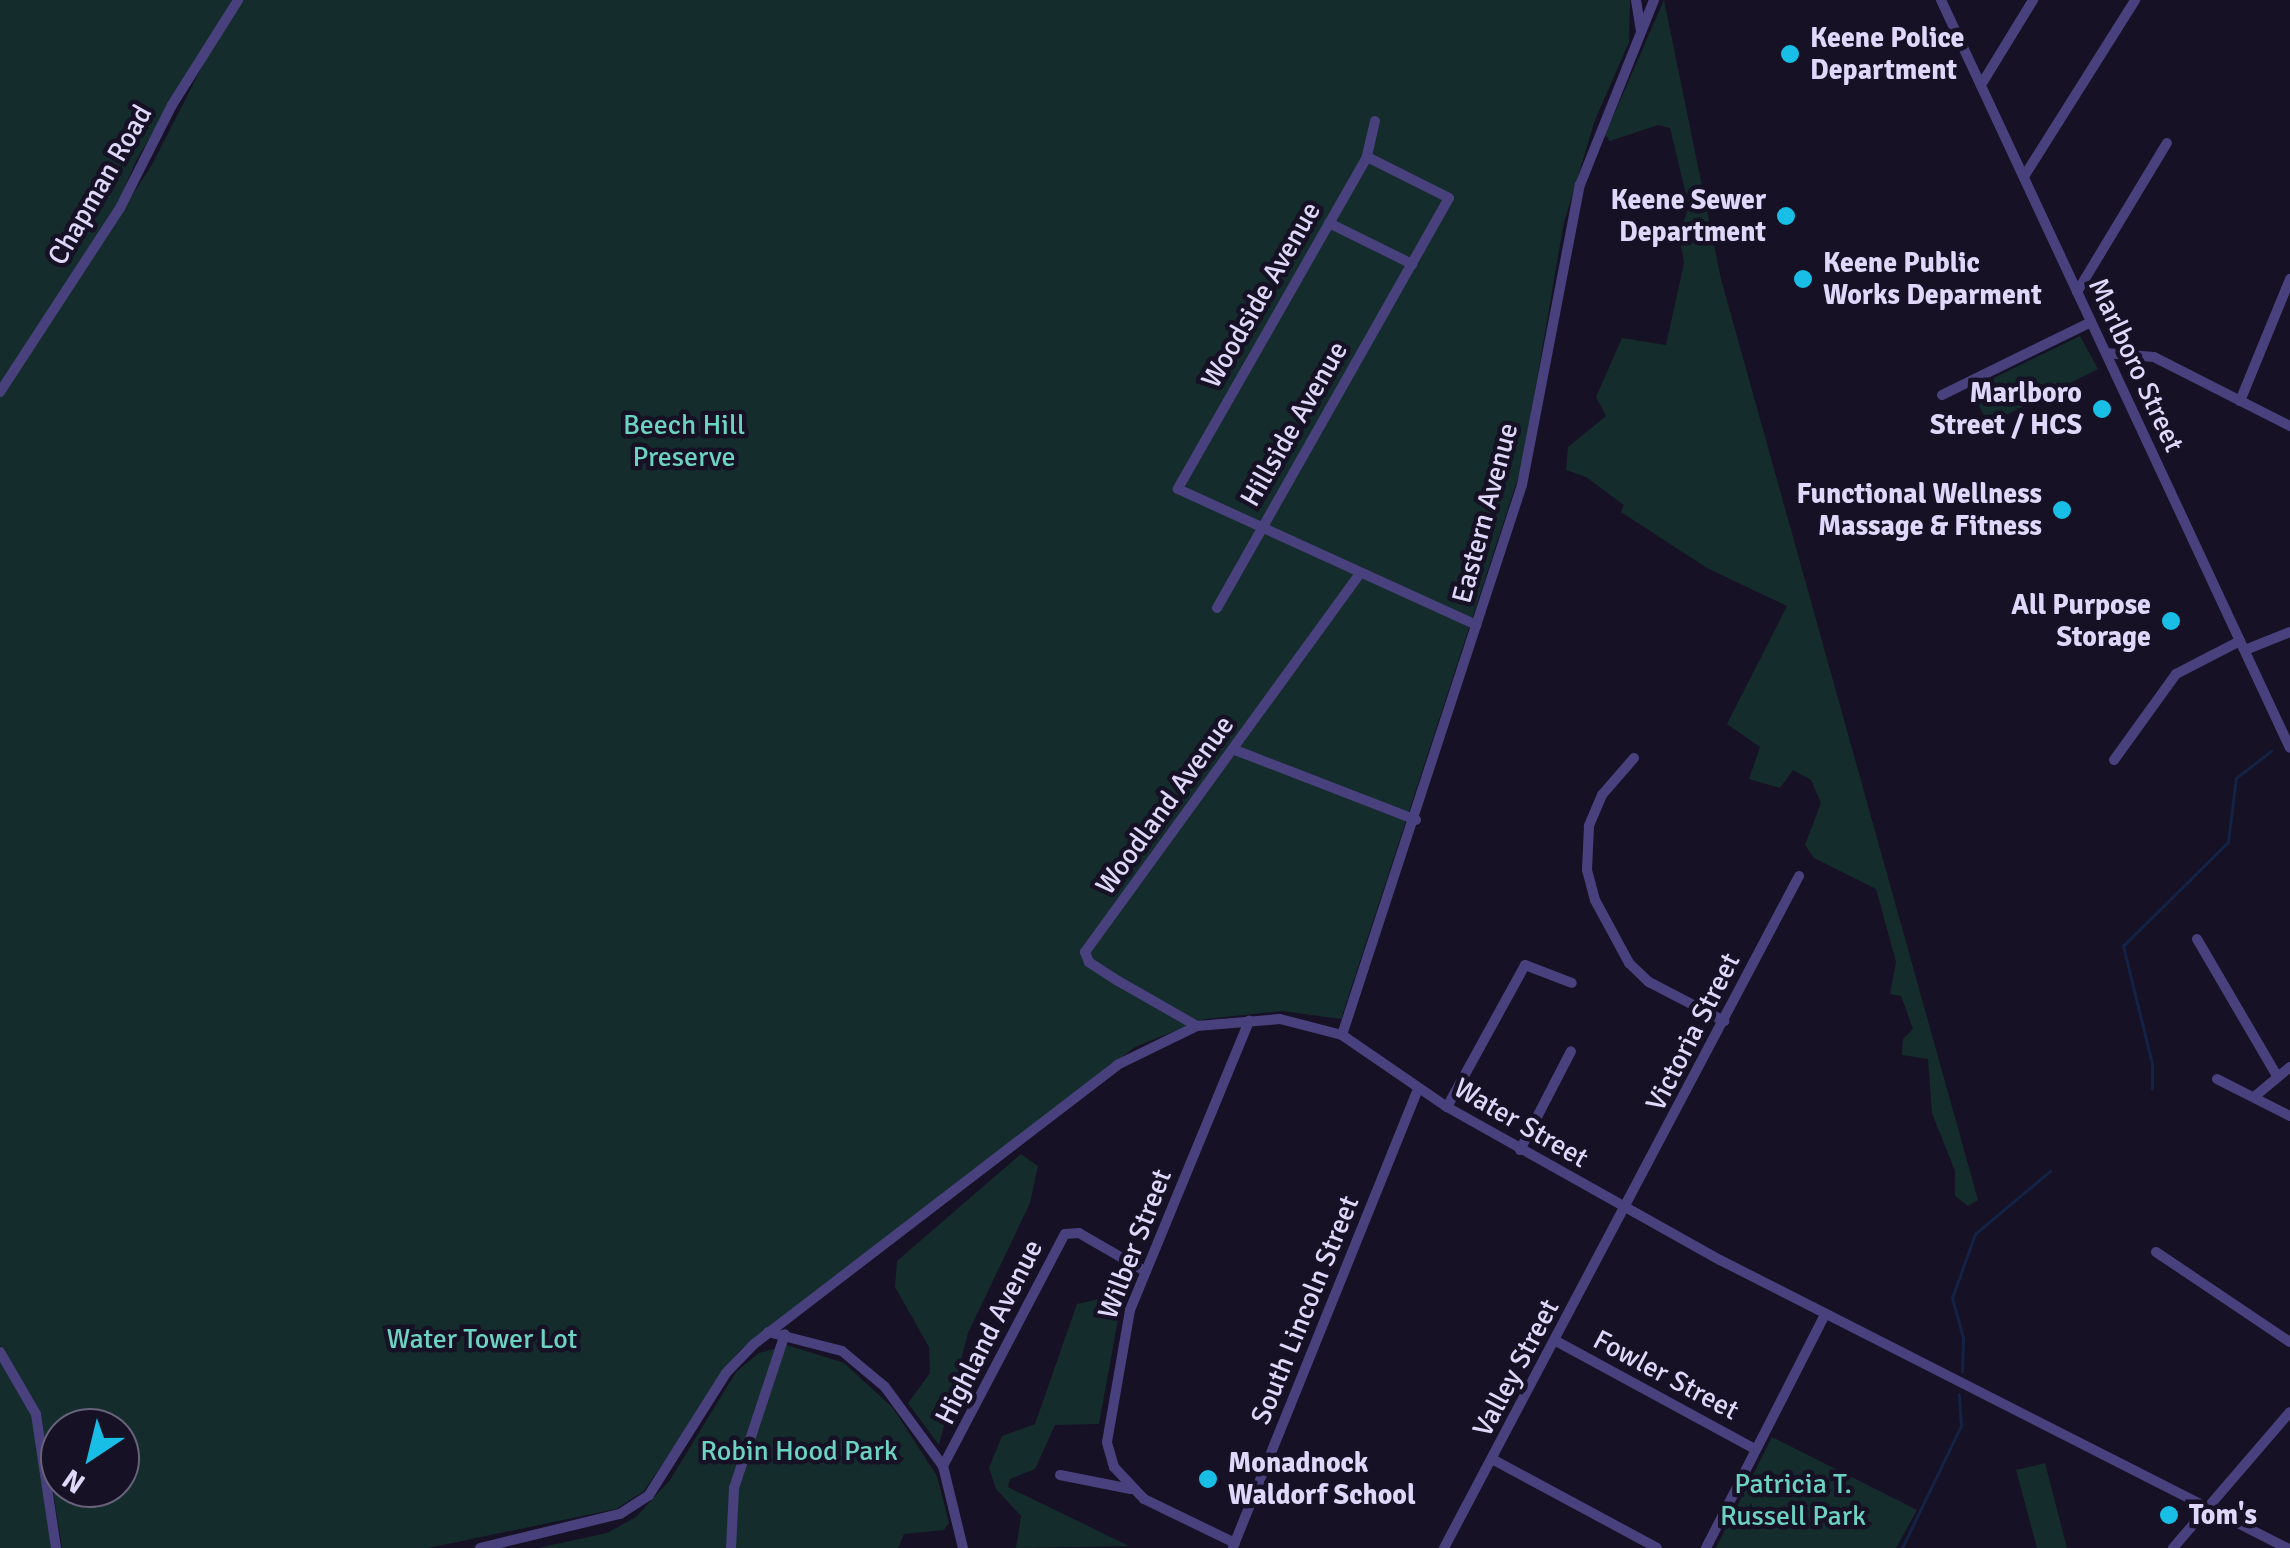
<!DOCTYPE html>
<style>
body{margin:0}
#map{position:relative;width:2290px;height:1548px;overflow:hidden;background:#161124;font-family:Signika,sans-serif}
div>[style]{position:absolute}
[style*='--x']{left:calc(var(--x)*1px);top:calc(var(--y)*1px);width:calc(var(--w)*1px);rotate:calc(var(--a)*1deg)}
.green>*{inset:0;background:#152c2d}
.stream>*{height:2.5px;margin:-1.25px;padding:0 1.25px;transform-origin:1.25px;border-radius:1.25px;background:#142245}
.minor>*{height:10px;margin:-5px;padding:0 5px;transform-origin:5px;border-radius:5px;background:#49417e}
.dots>*{width:28px;height:28px;translate:-50% -50%;box-sizing:border-box;border:5px solid #161124;border-radius:50%}
span{translate:-50% -50%;white-space:nowrap;text-align:center;line-height:1.15;-webkit-text-stroke:9px #161124;paint-order:stroke}
.poi-label{font-size:28px;color:#e0d8fb;font-weight:700}
.left{translate:0 -50%;text-align:left}
.right{translate:-100% -50%;text-align:right}
.street-label{font-size:28px;color:#e0d8fb}
.park-label{font-size:28px;color:#6cd3c3}
.north{position:absolute;left:40px;top:1408px;width:100px;height:100px;box-sizing:border-box;background:#161124;border:2px solid #67617a;border-radius:50%;rotate:215deg;font-size:28px;font-weight:700;line-height:40px;text-align:center;color:#e0d8fb}
.north::after{content:'';display:block;margin:auto;width:35px;height:45px;background:#19bee6;clip-path:polygon(50% 0,100% 100%,50% 72%,0 100%)}
</style>
<div id="map">
<div class="green">
<i style="clip-path:polygon(0 0,232px 0,136px 161px,116px 208px,0 387px)"></i>
<i style="clip-path:polygon(evenodd,236px 0,1630px 0,1629px 42px,1595px 120px,1564px 222px,1522px 466px,1341px 1019px,1282px 1011px,1205px 1019px,1135px 1047px,739px 1351px,644px 1491px,616px 1509px,428px 1548px,62px 1548px,41px 1413px,0 1345px,0 397px,153px 163px,236px 0,60px 1428px,120px 1428px,120px 1488px,60px 1488px,60px 1428px)"></i>
<i style="clip-path:polygon(1664px 0,1721px 279px,1978px 1200px,1968px 1206px,1955px 1196px,1955px 1171px,1932px 1113px,1928px 1059px,1902px 1055px,1903px 1039px,1913px 1029px,1901px 996px,1890px 994px,1896px 962px,1876px 889px,1814px 858px,1805px 845px,1821px 803px,1811px 780px,1793px 770px,1780px 788px,1749px 779px,1760px 747px,1727px 724px,1787px 606px,1707px 568px,1621px 512px,1624px 505px,1586px 477px,1566px 470px,1568px 447px,1606px 416px,1596px 397px,1622px 338px,1666px 345px,1684px 263px,1679px 233px,1689px 207px,1670px 128px,1658px 125px,1610px 141px,1605px 135px)"></i>
<i style="clip-path:polygon(2080px 336px,2098px 369px,1988px 424px,1971px 389px)"></i>
<i style="clip-path:polygon(1021px 1154px,1038px 1166px,1030px 1203px,968px 1333px,939px 1445px,908px 1403px,930px 1373px,929px 1347px,895px 1287px,897px 1261px)"></i>
<i style="clip-path:polygon(1099px 1299px,1121px 1303px,1099px 1424px,1055px 1425px,1035px 1469px,1010px 1479px,1008px 1487px,1129px 1546px,1016px 1548px,1021px 1516px,996px 1489px,989px 1468px,1002px 1436px,1035px 1424px,1077px 1304px)"></i>
<i style="clip-path:polygon(787px 1345px,844px 1363px,893px 1408px,937px 1476px,949px 1523px,944px 1530px,904px 1534px,898px 1548px,538px 1548px,607px 1533px,636px 1517px,670px 1480px,736px 1372px,759px 1353px)"></i>
<i style="clip-path:polygon(0 1362px,32px 1416px,53px 1548px,0 1548px)"></i>
<i style="clip-path:polygon(1772px 1437px,1917px 1510px,1896px 1548px,1716px 1548px)"></i>
<i style="clip-path:polygon(2045px 1463px,2067px 1548px,2037px 1548px,2016px 1470px)"></i>
</div>
<div class="stream">
<i style="--x:2152;--y:1089;--w:25;--a:-90"></i>
<i style="--x:2152;--y:1064;--w:122;--a:-103.8"></i>
<i style="--x:2123;--y:946;--w:148;--a:-44.7"></i>
<i style="--x:2228;--y:842;--w:64;--a:-82.9"></i>
<i style="--x:2236;--y:778;--w:44;--a:-37.6"></i>
<i style="--x:1962;--y:1372;--w:34;--a:-88"></i>
<i style="--x:1963;--y:1338;--w:41;--a:-105.4"></i>
<i style="--x:1952;--y:1298;--w:68;--a:-70.2"></i>
<i style="--x:1975;--y:1234;--w:98;--a:-40"></i>
<i style="--x:1902;--y:1548;--w:136;--a:-64.2"></i>
<i style="--x:1961;--y:1426;--w:31;--a:-94"></i>
</div>
<div class="minor">
<i style="--x:1636;--y:0;--w:30;--a:81"></i>
<i style="--x:1941;--y:0;--w:825;--a:64.99"></i>
<i style="--x:1981;--y:85;--w:100;--a:-58.5"></i>
<i style="--x:1375;--y:121;--w:37;--a:103"></i>
<i style="--x:1367;--y:157;--w:382;--a:119.7"></i>
<i style="--x:1178;--y:489;--w:328;--a:24.5"></i>
<i style="--x:2025;--y:175;--w:207;--a:-57.8"></i>
<i style="--x:1329;--y:223;--w:93;--a:26.3"></i>
<i style="--x:2077;--y:292;--w:174;--a:-58.9"></i>
<i style="--x:2106;--y:353;--w:48;--a:4.8"></i>
<i style="--x:2154;--y:357;--w:153;--a:26.9"></i>
<i style="--x:0;--y:392;--w:220;--a:-56.9"></i>
<i style="--x:120;--y:208;--w:115;--a:-63.2"></i>
<i style="--x:172;--y:105;--w:124;--a:-57.8"></i>
<i style="--x:1942;--y:395;--w:166;--a:-26.1"></i>
<i style="--x:2240;--y:401;--w:132;--a:-67.7"></i>
<i style="--x:1217;--y:608;--w:471;--a:-60.5"></i>
<i style="--x:1449;--y:198;--w:92;--a:-153.4"></i>
<i style="--x:2245;--y:650;--w:48;--a:-21.8"></i>
<i style="--x:1235;--y:750;--w:194;--a:21.1"></i>
<i style="--x:1634;--y:758;--w:49;--a:130.9"></i>
<i style="--x:1602;--y:795;--w:34;--a:113"></i>
<i style="--x:1589;--y:826;--w:44;--a:92.6"></i>
<i style="--x:1587;--y:870;--w:31;--a:75"></i>
<i style="--x:1595;--y:900;--w:72;--a:61.6"></i>
<i style="--x:1629;--y:963;--w:28;--a:44"></i>
<i style="--x:1649;--y:982;--w:85;--a:27.5"></i>
<i style="--x:2114;--y:760;--w:106;--a:-54.2"></i>
<i style="--x:2176;--y:674;--w:72;--a:-27.3"></i>
<i style="--x:2197;--y:939;--w:159;--a:59.7"></i>
<i style="--x:1197;--y:1026;--w:91;--a:-150.3"></i>
<i style="--x:1118;--y:981;--w:35;--a:-147"></i>
<i style="--x:1089;--y:962;--w:11;--a:-112"></i>
<i style="--x:1085;--y:952;--w:468;--a:-54"></i>
<i style="--x:1342;--y:1035;--w:579;--a:-71.88"></i>
<i style="--x:1522;--y:485;--w:306;--a:-79.1"></i>
<i style="--x:1580;--y:185;--w:199;--a:-68.2"></i>
<i style="--x:2217;--y:1079;--w:82;--a:26.9"></i>
<i style="--x:2254;--y:1097;--w:47;--a:-39.8"></i>
<i style="--x:1447;--y:1107;--w:162;--a:-61.2"></i>
<i style="--x:1525;--y:965;--w:50;--a:21"></i>
<i style="--x:1520;--y:1150;--w:111;--a:-62.7"></i>
<i style="--x:2156;--y:1252;--w:161;--a:33.9"></i>
<i style="--x:768;--y:1332;--w:76;--a:14.4"></i>
<i style="--x:842;--y:1351;--w:56;--a:39.9"></i>
<i style="--x:885;--y:1387;--w:98;--a:53.7"></i>
<i style="--x:943;--y:1466;--w:84;--a:76.3"></i>
<i style="--x:1556;--y:1341;--w:226;--a:28.5"></i>
<i style="--x:0;--y:1352;--w:72;--a:59.9"></i>
<i style="--x:36;--y:1414;--w:135;--a:81.5"></i>
<i style="--x:1492;--y:1459;--w:187;--a:28.3"></i>
<i style="--x:943;--y:1466;--w:262;--a:-62.3"></i>
<i style="--x:1065;--y:1234;--w:14;--a:-4"></i>
<i style="--x:1079;--y:1233;--w:74;--a:30"></i>
<i style="--x:1060;--y:1475;--w:72;--a:11.2"></i>
<i style="--x:1235;--y:1543;--w:101;--a:-154.2"></i>
<i style="--x:1144;--y:1499;--w:44;--a:-133.2"></i>
<i style="--x:1114;--y:1467;--w:26;--a:-106"></i>
<i style="--x:1107;--y:1442;--w:134;--a:-80.1"></i>
<i style="--x:1130;--y:1310;--w:313;--a:-67.6"></i>
<i style="--x:1233;--y:1547;--w:494;--a:-68"></i>
<i style="--x:480;--y:1548;--w:144;--a:-13.7"></i>
<i style="--x:620;--y:1514;--w:35;--a:-33"></i>
<i style="--x:649;--y:1495;--w:144;--a:-57.7"></i>
<i style="--x:726;--y:1373;--w:40;--a:-46"></i>
<i style="--x:754;--y:1344;--w:458;--a:-37.5"></i>
<i style="--x:1117;--y:1065;--w:89;--a:-26"></i>
<i style="--x:1197;--y:1026;--w:83;--a:-4.8"></i>
<i style="--x:1280;--y:1019;--w:64;--a:14.5"></i>
<i style="--x:1342;--y:1035;--w:127;--a:34.4"></i>
<i style="--x:1447;--y:1107;--w:313;--a:29.3"></i>
<i style="--x:1720;--y:1260;--w:636;--a:26.93"></i>
<i style="--x:731;--y:1548;--w:60;--a:-87.1"></i>
<i style="--x:734;--y:1488;--w:162;--a:-71.7"></i>
<i style="--x:1444;--y:1548;--w:760;--a:-62.15"></i>
<i style="--x:1706;--y:1548;--w:263;--a:-63"></i>
<i style="--x:2173;--y:1548;--w:179;--a:-49.3"></i>
</div>
<div class="dots">
<i style="left:1790px;top:54px;background:#19bee6"></i>
<i style="left:1786px;top:216px;background:#19bee6"></i>
<i style="left:1803px;top:279px;background:#19bee6"></i>
<i style="left:2102px;top:409px;background:#19bee6"></i>
<i style="left:2062px;top:510px;background:#19bee6"></i>
<i style="left:2171px;top:621px;background:#19bee6"></i>
<i style="left:1208px;top:1479px;background:#19bee6"></i>
<i style="left:2169px;top:1515px;background:#19bee6"></i>
</div>
<div class="poi-label">
<span class="left" style="left:1810px;top:54px">Keene Police<br>Department</span>
<span class="right" style="left:1766px;top:216px">Keene Sewer<br>Department</span>
<span class="left" style="left:1823px;top:279px">Keene Public<br>Works Deparment</span>
<span class="right" style="left:2082px;top:409px">Marlboro<br>Street / HCS</span>
<span class="right" style="left:2042px;top:510px">Functional Wellness<br>Massage &amp; Fitness</span>
<span class="right" style="left:2151px;top:621px">All Purpose<br>Storage</span>
<span class="left" style="left:1228px;top:1479px">Monadnock<br>Waldorf School</span>
<span class="left" style="left:2189px;top:1515px">Tom's</span>
</div>
<div class="street-label">
<span style="left:100px;top:185px;rotate:-60deg">Chapman Road</span>
<span style="left:1261px;top:295px;rotate:-60deg">Woodside Avenue</span>
<span style="left:2136px;top:365px;rotate:65deg">Marlboro Street</span>
<span style="left:1294px;top:424px;rotate:-60deg">Hillside Avenue</span>
<span style="left:1485px;top:513px;rotate:-75deg">Eastern Avenue</span>
<span style="left:1165px;top:805px;rotate:-54deg">Woodland Avenue</span>
<span style="left:1693px;top:1032px;rotate:-63deg">Victoria Street</span>
<span style="left:1521px;top:1123px;rotate:30deg">Water Street</span>
<span style="left:1135px;top:1244px;rotate:-69deg">Wilber Street</span>
<span style="left:1305px;top:1310px;rotate:-68deg">South Lincoln Street</span>
<span style="left:989px;top:1332px;rotate:-63deg">Highland Avenue</span>
<span style="left:1516px;top:1368px;rotate:-62deg">Valley Street</span>
<span style="left:1666px;top:1375px;rotate:28deg">Fowler Street</span>
</div>
<div class="park-label">
<span style="left:684px;top:441px">Beech Hill<br>Preserve</span>
<span style="left:482px;top:1339px">Water Tower Lot</span>
<span style="left:799px;top:1451px">Robin Hood Park</span>
<span style="left:1793px;top:1500px">Patricia T.<br>Russell Park</span>
</div>
<div class="north">N</div>
</div>
